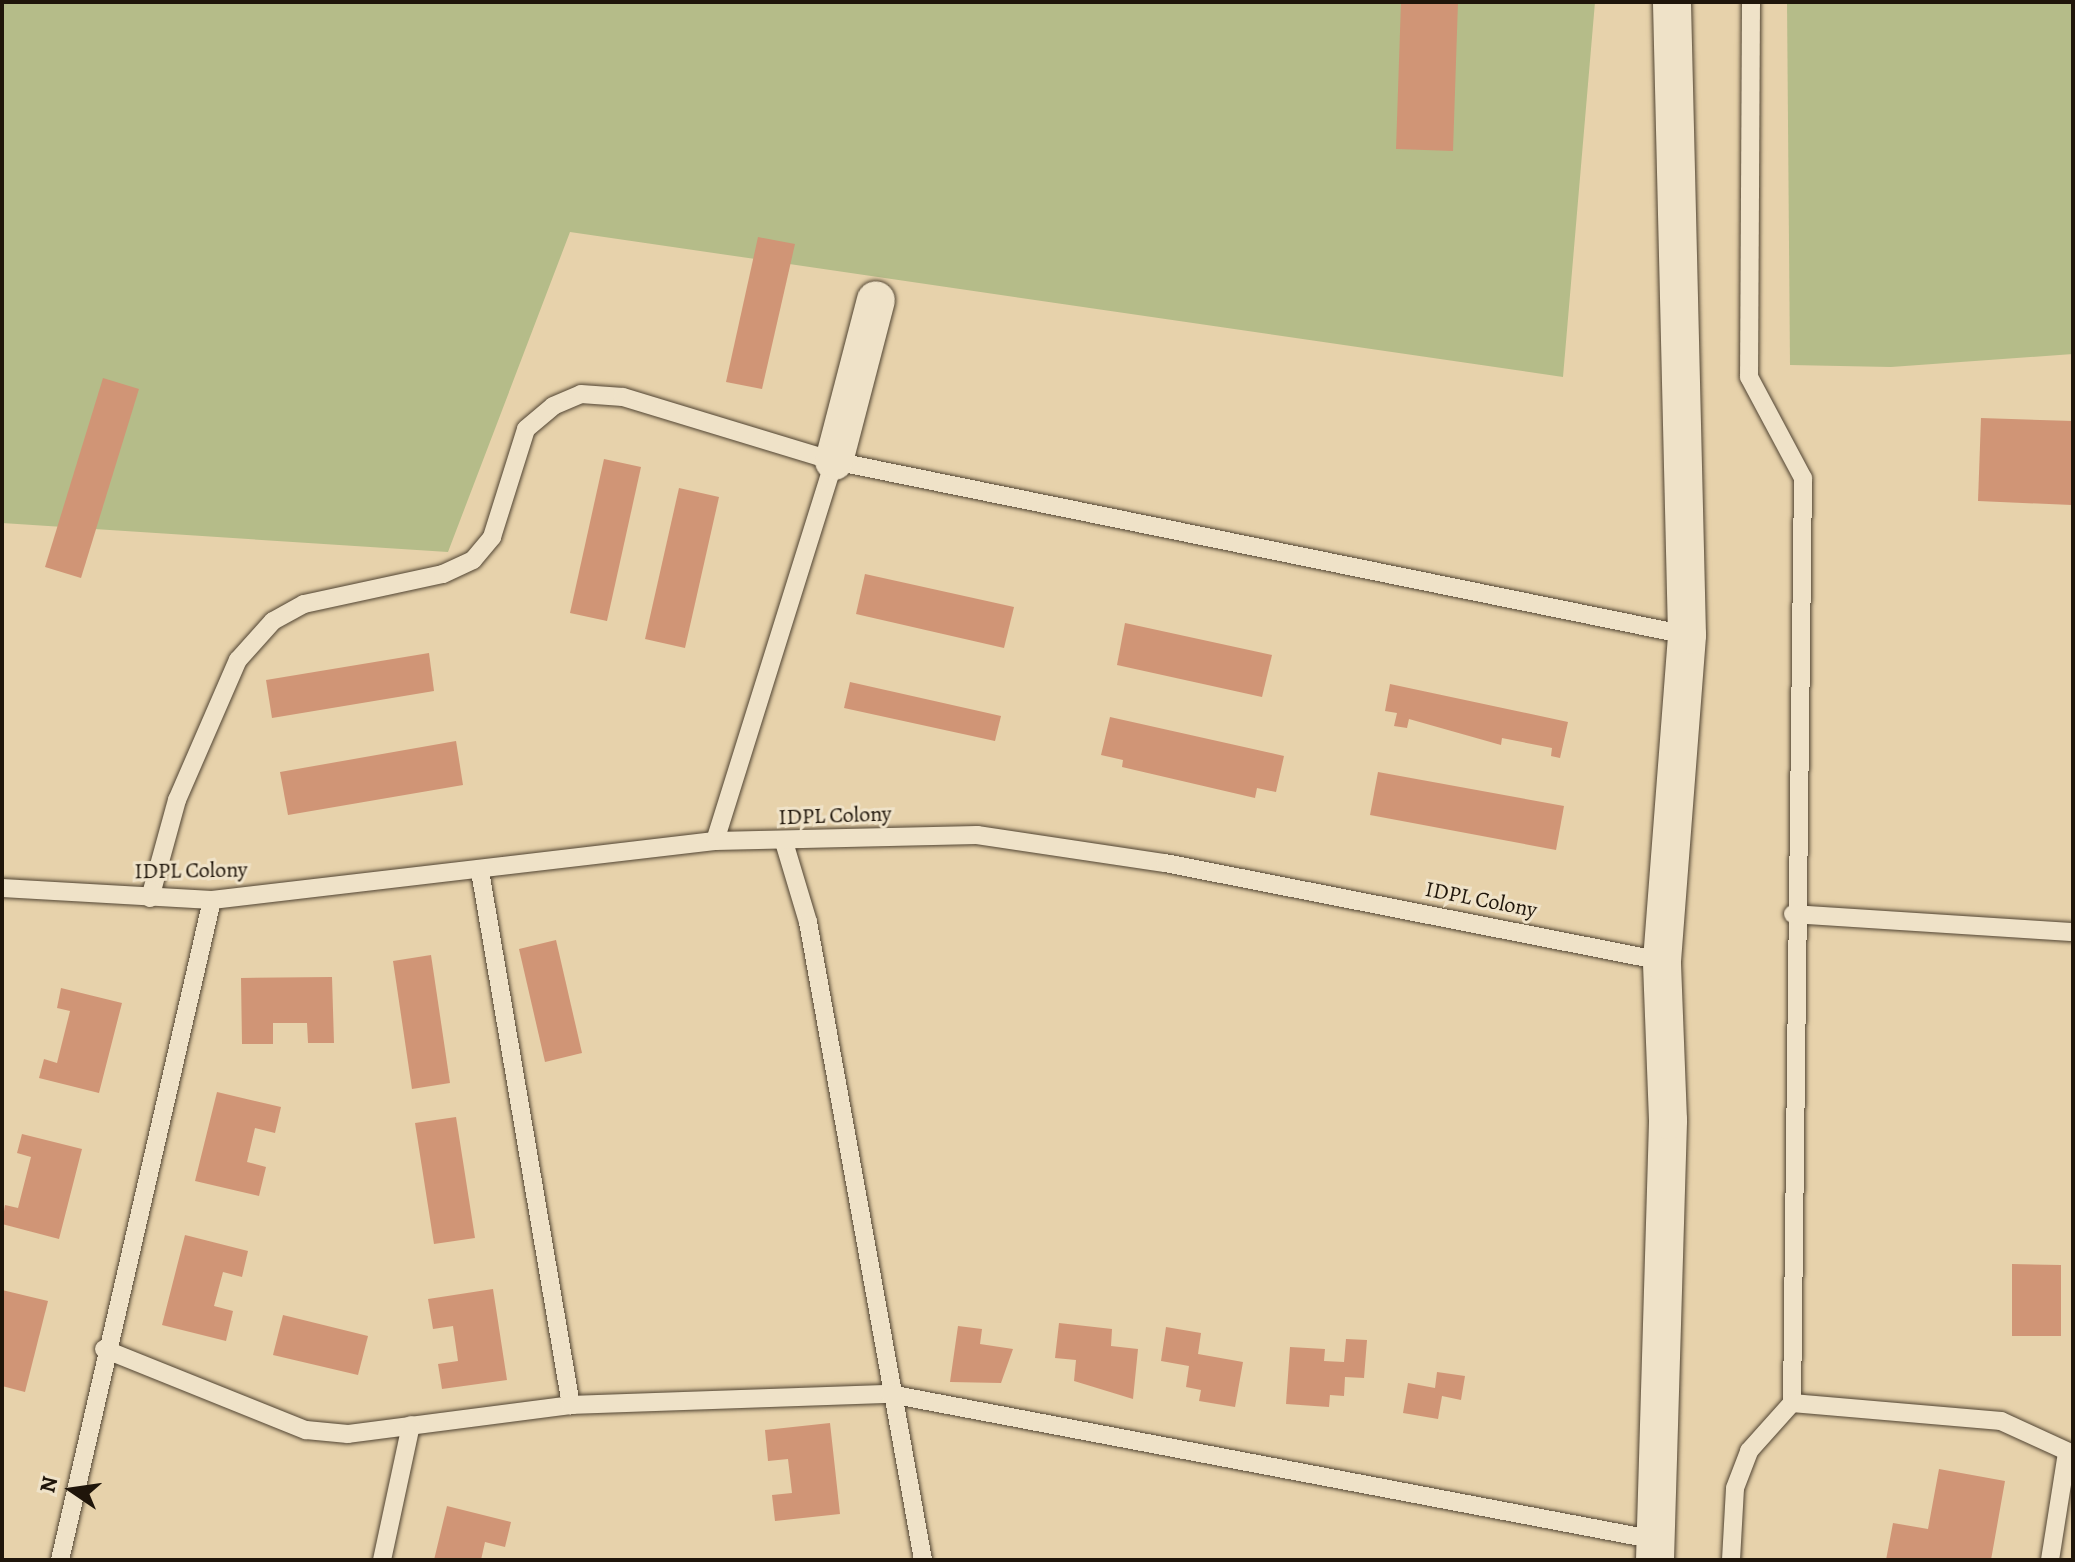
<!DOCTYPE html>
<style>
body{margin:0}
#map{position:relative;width:2075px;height:1562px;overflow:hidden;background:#e7d2ab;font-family:Alegreya,serif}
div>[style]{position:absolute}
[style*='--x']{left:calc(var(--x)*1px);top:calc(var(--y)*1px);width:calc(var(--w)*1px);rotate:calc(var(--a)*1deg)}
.green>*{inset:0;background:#b5bc89}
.building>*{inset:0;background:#d09576}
.roads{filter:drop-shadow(0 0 2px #514432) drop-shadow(0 0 2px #514432)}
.service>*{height:18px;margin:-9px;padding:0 9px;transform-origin:9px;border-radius:9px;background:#efe2c8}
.minor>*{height:38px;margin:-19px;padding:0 19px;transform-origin:19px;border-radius:19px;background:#efe2c8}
span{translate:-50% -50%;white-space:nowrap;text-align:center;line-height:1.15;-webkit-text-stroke:6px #efe2c8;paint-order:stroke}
.street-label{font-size:22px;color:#1f150a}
.frame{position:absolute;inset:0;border:4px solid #1f150a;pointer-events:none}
.north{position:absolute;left:32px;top:1450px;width:80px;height:80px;-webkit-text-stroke:6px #efe2c8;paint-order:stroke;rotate:283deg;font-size:22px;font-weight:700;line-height:32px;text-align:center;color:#1f150a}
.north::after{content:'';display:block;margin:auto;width:28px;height:36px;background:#1f150a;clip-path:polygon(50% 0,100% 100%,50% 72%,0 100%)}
</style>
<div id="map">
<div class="green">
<i style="clip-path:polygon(2px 2px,1595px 2px,1563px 377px,570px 232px,448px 552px,2px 523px)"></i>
<i style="clip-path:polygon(1787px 2px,2073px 2px,2073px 354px,1891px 367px,1790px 365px)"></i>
</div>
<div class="building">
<i style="clip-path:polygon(1401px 2px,1458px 2px,1453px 151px,1396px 149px)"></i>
<i style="clip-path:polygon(758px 237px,795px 244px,762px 389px,726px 382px)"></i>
<i style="clip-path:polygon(103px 378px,139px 389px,81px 578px,45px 567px)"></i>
<i style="clip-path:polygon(1981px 418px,2073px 421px,2072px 505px,1978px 501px)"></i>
<i style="clip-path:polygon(604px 459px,641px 467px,607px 621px,570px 613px)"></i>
<i style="clip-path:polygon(679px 488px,719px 497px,685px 648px,645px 639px)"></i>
<i style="clip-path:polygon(865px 574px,1014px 607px,1004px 648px,856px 614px)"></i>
<i style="clip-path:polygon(1125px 623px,1272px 655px,1262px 697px,1117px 665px)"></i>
<i style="clip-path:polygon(429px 653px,434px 691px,272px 718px,266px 680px)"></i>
<i style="clip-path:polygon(850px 682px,1001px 716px,995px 741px,844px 708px)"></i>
<i style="clip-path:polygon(1390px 684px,1568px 722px,1560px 758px,1551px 756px,1552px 748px,1502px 738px,1501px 745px,1409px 719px,1407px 728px,1394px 726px,1397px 713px,1385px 711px)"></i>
<i style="clip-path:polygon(1110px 717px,1284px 756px,1276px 792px,1257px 788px,1255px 798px,1122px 767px,1123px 760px,1101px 755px)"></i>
<i style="clip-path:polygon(456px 741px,463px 785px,288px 815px,280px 772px)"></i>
<i style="clip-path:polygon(1378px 772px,1564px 806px,1556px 850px,1370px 815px)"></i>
<i style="clip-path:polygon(556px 940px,582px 1053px,545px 1062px,519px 949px)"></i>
<i style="clip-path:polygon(431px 955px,450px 1083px,412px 1089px,393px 961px)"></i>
<i style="clip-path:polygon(332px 977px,334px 1043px,308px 1043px,307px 1023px,273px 1023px,273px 1044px,242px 1044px,241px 978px)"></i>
<i style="clip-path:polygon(61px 988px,122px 1003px,99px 1093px,39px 1078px,44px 1059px,57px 1063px,70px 1011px,57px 1008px)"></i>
<i style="clip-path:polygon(217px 1092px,281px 1107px,275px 1133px,255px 1128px,247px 1162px,266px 1167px,259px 1196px,195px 1181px)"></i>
<i style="clip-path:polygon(456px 1117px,475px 1238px,434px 1244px,415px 1123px)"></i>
<i style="clip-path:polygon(22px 1134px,82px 1149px,59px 1239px,2px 1224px,5px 1205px,18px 1208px,31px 1157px,17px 1153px)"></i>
<i style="clip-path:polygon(185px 1235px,248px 1251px,242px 1277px,223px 1272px,214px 1306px,233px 1311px,226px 1341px,162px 1325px)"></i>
<i style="clip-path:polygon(2012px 1264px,2061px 1265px,2061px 1336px,2012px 1336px)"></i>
<i style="clip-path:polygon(493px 1289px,507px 1380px,442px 1389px,438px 1364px,458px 1361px,453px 1326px,433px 1329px,428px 1299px)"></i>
<i style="clip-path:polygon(2px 1290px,48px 1301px,25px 1392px,2px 1386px)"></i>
<i style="clip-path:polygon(283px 1315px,368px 1336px,358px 1375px,273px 1355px)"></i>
<i style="clip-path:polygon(1059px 1323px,1112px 1329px,1111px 1346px,1138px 1349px,1133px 1399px,1074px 1381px,1076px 1360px,1055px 1358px)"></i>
<i style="clip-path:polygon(958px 1326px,982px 1329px,980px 1344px,1013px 1349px,1001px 1383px,950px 1382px)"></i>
<i style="clip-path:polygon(1166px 1327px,1201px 1333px,1198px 1354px,1243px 1362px,1235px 1407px,1199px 1401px,1201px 1390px,1186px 1387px,1189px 1366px,1161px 1361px)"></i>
<i style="clip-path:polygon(1346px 1339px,1367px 1340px,1364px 1378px,1345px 1377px,1344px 1396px,1330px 1395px,1329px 1407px,1286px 1404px,1290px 1347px,1325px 1349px,1324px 1361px,1344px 1362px)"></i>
<i style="clip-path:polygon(1437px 1372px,1465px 1376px,1461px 1400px,1442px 1396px,1438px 1419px,1403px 1413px,1408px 1383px,1435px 1388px)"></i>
<i style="clip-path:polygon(830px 1423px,840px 1514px,775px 1521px,772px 1495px,792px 1493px,788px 1459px,768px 1461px,765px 1430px)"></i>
<i style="clip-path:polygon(1939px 1469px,2005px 1481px,1991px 1560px,1886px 1560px,1893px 1523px,1928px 1529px)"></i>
<i style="clip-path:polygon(447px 1506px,511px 1522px,505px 1547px,485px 1542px,481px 1560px,434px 1560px)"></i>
</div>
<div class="roads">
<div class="service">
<i style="--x:1751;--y:2;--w:375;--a:90.3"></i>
<i style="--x:1749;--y:377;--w:115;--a:61.9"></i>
<i style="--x:1803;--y:478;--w:925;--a:90.68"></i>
<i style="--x:715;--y:841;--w:398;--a:-72.6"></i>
<i style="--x:834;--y:461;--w:871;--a:11.53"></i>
<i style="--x:784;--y:842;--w:84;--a:73.3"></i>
<i style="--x:808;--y:922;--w:648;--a:79.78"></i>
<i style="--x:480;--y:871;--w:542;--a:80.33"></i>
<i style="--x:2;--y:888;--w:210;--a:3.3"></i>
<i style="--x:212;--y:900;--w:506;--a:-6.69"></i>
<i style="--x:715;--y:841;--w:262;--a:-1.3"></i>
<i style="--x:977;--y:835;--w:190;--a:8.5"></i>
<i style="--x:1165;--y:863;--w:507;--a:11.15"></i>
<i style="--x:150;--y:898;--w:102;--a:-74.6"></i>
<i style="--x:177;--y:800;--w:153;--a:-66.5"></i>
<i style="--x:238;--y:660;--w:52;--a:-48.1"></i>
<i style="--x:273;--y:621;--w:35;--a:-29"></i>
<i style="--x:304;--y:604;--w:142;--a:-12.2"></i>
<i style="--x:443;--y:574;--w:33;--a:-25"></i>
<i style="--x:473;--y:560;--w:30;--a:-50"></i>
<i style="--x:492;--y:537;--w:113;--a:-72.5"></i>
<i style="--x:526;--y:429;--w:35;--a:-40"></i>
<i style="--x:553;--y:406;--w:30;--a:-23"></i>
<i style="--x:581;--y:394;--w:42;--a:4.1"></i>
<i style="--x:623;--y:397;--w:220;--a:16.9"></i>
<i style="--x:1793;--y:914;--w:281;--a:3.7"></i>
<i style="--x:104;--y:1349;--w:218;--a:21.9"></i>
<i style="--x:306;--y:1430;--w:42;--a:5.4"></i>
<i style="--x:348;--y:1434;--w:225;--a:-7.4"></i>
<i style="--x:571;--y:1405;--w:319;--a:-2"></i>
<i style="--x:890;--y:1394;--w:780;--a:10.79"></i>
<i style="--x:60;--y:1560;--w:677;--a:-77.03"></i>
<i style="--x:382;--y:1560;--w:138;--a:-77.9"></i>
<i style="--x:1731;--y:1560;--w:72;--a:-86.8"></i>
<i style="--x:1735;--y:1488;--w:40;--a:-69"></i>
<i style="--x:1749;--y:1451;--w:64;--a:-48.1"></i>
<i style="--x:1792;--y:1403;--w:210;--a:4.9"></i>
<i style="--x:2001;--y:1421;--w:79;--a:24.6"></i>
<i style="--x:2050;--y:1560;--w:108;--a:-81"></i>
</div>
<div class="minor">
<i style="--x:834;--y:461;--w:166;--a:-75.4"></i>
<i style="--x:1655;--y:1560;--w:440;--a:-88.3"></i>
<i style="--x:1668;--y:1120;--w:159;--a:-92.2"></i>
<i style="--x:1662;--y:961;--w:327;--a:-85.6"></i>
<i style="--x:1687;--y:635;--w:633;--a:-91.36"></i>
</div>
</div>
<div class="street-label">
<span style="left:835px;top:816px;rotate:-2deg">IDPL Colony</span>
<span style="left:191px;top:871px;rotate:-1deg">IDPL Colony</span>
<span style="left:1481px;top:900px;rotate:11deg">IDPL Colony</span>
</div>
<div class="frame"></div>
<div class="north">N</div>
</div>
